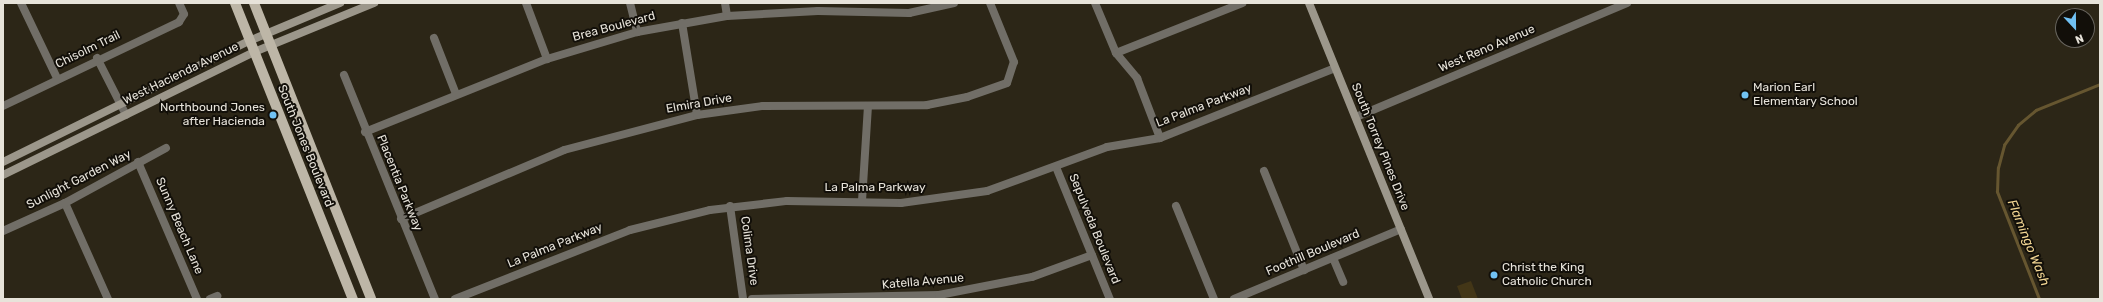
<!DOCTYPE html>
<style>
body{margin:0}
#map{position:relative;width:2103px;height:302px;overflow:hidden;background:#2c2617;font-family:Rubik,sans-serif}
div>[style]{position:absolute}
[style*='--x']{left:calc(var(--x)*1px);top:calc(var(--y)*1px);width:calc(var(--w)*1px);rotate:calc(var(--a)*1deg)}
.green>*{inset:0;background:#433617}
.stream>*{height:2.5px;margin:-1.25px;padding:0 1.25px;transform-origin:1.25px;border-radius:1.25px;background:#665630}
.street>*{height:8px;margin:-4px;padding:0 4px;transform-origin:4px;border-radius:4px;background:#716e67}
.secondary>*{height:8px;margin:-4px;padding:0 4px;transform-origin:4px;border-radius:4px;background:#9c978b}
.primary>*{height:10px;margin:-5px;padding:0 5px;transform-origin:5px;border-radius:5px;background:#bdb6a7}
.dots>*{width:11px;height:11px;translate:-50% -50%;box-sizing:border-box;border:2px solid #120f09;border-radius:50%}
span{translate:-50% -50%;white-space:nowrap;text-align:center;line-height:1.15;-webkit-text-stroke:4px #120f09;paint-order:stroke}
.street-label{font-size:12px;color:#e7e3da}
.poi-label{font-size:12px;color:#e7e3da}
.left{translate:0 -50%;text-align:left}
.right{translate:-100% -50%;text-align:right}
.water-label{font-size:13px;color:#f0d492;font-style:italic}
.frame{position:absolute;inset:0;border:4px solid #e7e3da;pointer-events:none}
.north{position:absolute;left:2055px;top:8px;width:40px;height:40px;box-sizing:border-box;background:#120f09;border:1px solid #67645d;border-radius:50%;rotate:158deg;font-size:11px;font-weight:700;line-height:16px;text-align:center;color:#e7e3da}
.north::after{content:'';display:block;margin:auto;width:14px;height:18px;background:#70c1f4;clip-path:polygon(50% 0,100% 100%,50% 72%,0 100%)}
</style>
<div id="map">
<div class="green">
<i style="clip-path:polygon(1471px 281px,1478px 299px,1462px 299px,1457px 286px)"></i>
</div>
<div class="stream">
<i style="--x:2039;--y:299;--w:115;--a:-111.4"></i>
<i style="--x:1997;--y:192;--w:24;--a:-88"></i>
<i style="--x:1998;--y:168;--w:24;--a:-75"></i>
<i style="--x:2004;--y:145;--w:24;--a:-55"></i>
<i style="--x:2018;--y:125;--w:23;--a:-40"></i>
<i style="--x:2036;--y:110;--w:69;--a:-22.1"></i>
</div>
<div class="street">
<i style="--x:21;--y:3;--w:83;--a:64.4"></i>
<i style="--x:526;--y:3;--w:60;--a:69.4"></i>
<i style="--x:630;--y:3;--w:30;--a:76"></i>
<i style="--x:725;--y:3;--w:13;--a:81"></i>
<i style="--x:1095;--y:3;--w:54;--a:67.2"></i>
<i style="--x:1116;--y:53;--w:33;--a:50"></i>
<i style="--x:1137;--y:78;--w:64;--a:69"></i>
<i style="--x:682;--y:23;--w:93;--a:80.7"></i>
<i style="--x:434;--y:38;--w:60;--a:68.6"></i>
<i style="--x:1116;--y:53;--w:136;--a:-21.6"></i>
<i style="--x:97;--y:58;--w:64;--a:63"></i>
<i style="--x:344;--y:75;--w:242;--a:67.9"></i>
<i style="--x:3;--y:106;--w:195;--a:-25.5"></i>
<i style="--x:179;--y:22;--w:9;--a:-58"></i>
<i style="--x:184;--y:14;--w:12;--a:-114"></i>
<i style="--x:1356;--y:117;--w:294;--a:-22.8"></i>
<i style="--x:365;--y:132;--w:196;--a:-21.9"></i>
<i style="--x:547;--y:59;--w:94;--a:-16.7"></i>
<i style="--x:637;--y:32;--w:91;--a:-10.1"></i>
<i style="--x:727;--y:16;--w:91;--a:-3.1"></i>
<i style="--x:818;--y:11;--w:91;--a:1.3"></i>
<i style="--x:909;--y:13;--w:46;--a:-12.5"></i>
<i style="--x:138;--y:162;--w:149;--a:66.7"></i>
<i style="--x:1056;--y:167;--w:143;--a:67.8"></i>
<i style="--x:1264;--y:171;--w:107;--a:68"></i>
<i style="--x:862;--y:201;--w:95;--a:-86.4"></i>
<i style="--x:65;--y:203;--w:105;--a:65.9"></i>
<i style="--x:730;--y:206;--w:94;--a:82"></i>
<i style="--x:1176;--y:206;--w:100;--a:67.8"></i>
<i style="--x:401;--y:219;--w:177;--a:-22.9"></i>
<i style="--x:564;--y:150;--w:138;--a:-14.7"></i>
<i style="--x:697;--y:115;--w:67;--a:-7.8"></i>
<i style="--x:763;--y:106;--w:164;--a:-0.3"></i>
<i style="--x:927;--y:105;--w:41;--a:-11.3"></i>
<i style="--x:967;--y:97;--w:42;--a:-19.3"></i>
<i style="--x:1007;--y:83;--w:22;--a:-72"></i>
<i style="--x:1014;--y:62;--w:64;--a:-112.1"></i>
<i style="--x:3;--y:231;--w:68;--a:-24.3"></i>
<i style="--x:65;--y:203;--w:115;--a:-28.6"></i>
<i style="--x:1333;--y:258;--w:26;--a:67"></i>
<i style="--x:210;--y:299;--w:8;--a:-23"></i>
<i style="--x:455;--y:299;--w:188;--a:-21.5"></i>
<i style="--x:630;--y:230;--w:82;--a:-14"></i>
<i style="--x:710;--y:210;--w:78;--a:-6.7"></i>
<i style="--x:787;--y:201;--w:114;--a:1"></i>
<i style="--x:901;--y:203;--w:87;--a:-7.9"></i>
<i style="--x:987;--y:191;--w:128;--a:-20.1"></i>
<i style="--x:1107;--y:147;--w:54;--a:-9.6"></i>
<i style="--x:1160;--y:138;--w:188;--a:-21.8"></i>
<i style="--x:752;--y:299;--w:187;--a:-1.2"></i>
<i style="--x:939;--y:295;--w:95;--a:-11"></i>
<i style="--x:1032;--y:277;--w:64;--a:-20.1"></i>
<i style="--x:1234;--y:299;--w:181;--a:-22.7"></i>
</div>
<div class="secondary">
<i style="--x:1309;--y:3;--w:319;--a:67.9"></i>
<i style="--x:3;--y:162;--w:274;--a:-26.2"></i>
<i style="--x:249;--y:41;--w:99;--a:-22.7"></i>
<i style="--x:3;--y:175;--w:280;--a:-26.1"></i>
<i style="--x:254;--y:52;--w:130;--a:-22.2"></i>
</div>
<div class="primary">
<i style="--x:235;--y:3;--w:319;--a:68.3"></i>
<i style="--x:254;--y:3;--w:318;--a:68.4"></i>
</div>
<div class="dots">
<i style="left:1745px;top:95px;background:#70c1f4"></i>
<i style="left:273px;top:115px;background:#70c1f4"></i>
<i style="left:1494px;top:275px;background:#70c1f4"></i>
</div>
<div class="street-label">
<span style="left:614px;top:27px;rotate:-15deg">Brea Boulevard</span>
<span style="left:1487px;top:49px;rotate:-23deg">West Reno Avenue</span>
<span style="left:88px;top:50px;rotate:-26deg">Chisolm Trail</span>
<span style="left:181px;top:74px;rotate:-26deg">West Hacienda Avenue</span>
<span style="left:699px;top:104px;rotate:-10deg">Elmira Drive</span>
<span style="left:1204px;top:106px;rotate:-21deg">La Palma Parkway</span>
<span style="left:305px;top:146px;rotate:68deg">South Jones Boulevard</span>
<span style="left:1380px;top:147px;rotate:68deg">South Torrey Pines Drive</span>
<span style="left:79px;top:180px;rotate:-27deg">Sunlight Garden Way</span>
<span style="left:399px;top:183px;rotate:68deg">Placentia Parkway</span>
<span style="left:875px;top:188px">La Palma Parkway</span>
<span style="left:179px;top:226px;rotate:67deg">Sunny Beach Lane</span>
<span style="left:1094px;top:229px;rotate:68deg">Sepulveda Boulevard</span>
<span style="left:555px;top:246px;rotate:-22deg">La Palma Parkway</span>
<span style="left:749px;top:251px;rotate:82deg">Colima Drive</span>
<span style="left:1313px;top:253px;rotate:-23deg">Foothill Boulevard</span>
<span style="left:923px;top:282px;rotate:-5deg">Katella Avenue</span>
</div>
<div class="poi-label">
<span class="left" style="left:1753px;top:95px">Marion Earl<br>Elementary School</span>
<span class="right" style="left:265px;top:115px">Northbound Jones<br>after Hacienda</span>
<span class="left" style="left:1502px;top:275px">Christ the King<br>Catholic Church</span>
</div>
<div class="water-label">
<span style="left:2028px;top:243px;rotate:68deg">Flamingo Wash</span>
</div>
<div class="frame"></div>
<div class="north">N</div>
</div>
